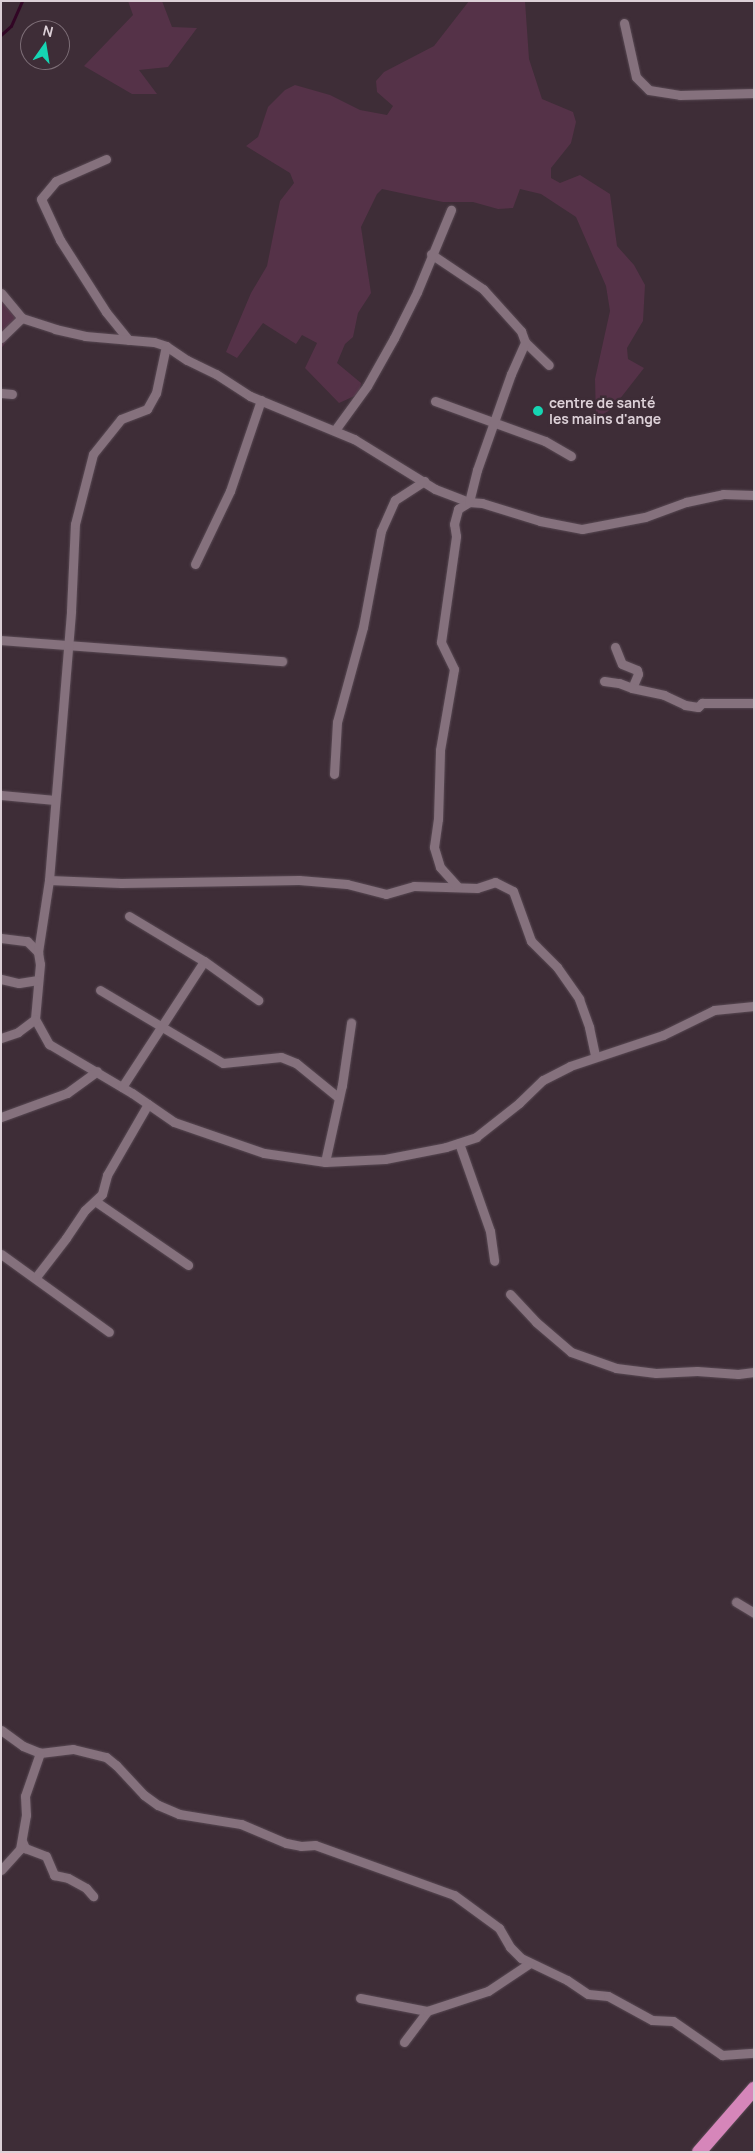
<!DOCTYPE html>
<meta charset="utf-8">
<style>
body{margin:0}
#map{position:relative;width:755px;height:2153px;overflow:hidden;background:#3e2d37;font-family:Manrope,sans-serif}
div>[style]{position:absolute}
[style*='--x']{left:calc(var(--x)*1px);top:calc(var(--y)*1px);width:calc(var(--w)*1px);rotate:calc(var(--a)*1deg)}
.green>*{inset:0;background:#553248}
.stream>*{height:2.5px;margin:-1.25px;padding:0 1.25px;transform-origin:1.25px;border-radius:1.25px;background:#320625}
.roads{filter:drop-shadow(0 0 1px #584953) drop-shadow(0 0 1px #584953)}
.minor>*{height:9px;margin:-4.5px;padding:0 4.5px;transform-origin:4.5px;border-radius:4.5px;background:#85717d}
.trunk>*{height:14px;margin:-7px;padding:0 7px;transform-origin:7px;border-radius:7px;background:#d686ba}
.dots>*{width:14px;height:14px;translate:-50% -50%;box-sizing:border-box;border:2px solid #3e2d37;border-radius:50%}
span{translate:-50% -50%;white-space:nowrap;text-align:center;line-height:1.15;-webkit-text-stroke:5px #3e2d37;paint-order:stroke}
.poi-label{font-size:14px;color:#dcd0d7;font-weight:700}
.left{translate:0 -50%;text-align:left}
.frame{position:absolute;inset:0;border:2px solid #dcd0d7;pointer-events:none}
.north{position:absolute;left:20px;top:20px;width:50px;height:50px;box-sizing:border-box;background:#3e2d37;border:1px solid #7d6e77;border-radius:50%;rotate:13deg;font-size:14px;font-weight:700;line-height:20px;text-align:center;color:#dcd0d7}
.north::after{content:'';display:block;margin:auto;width:18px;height:22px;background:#16d5b3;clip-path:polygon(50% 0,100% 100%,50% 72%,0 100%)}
</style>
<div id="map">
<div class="green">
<i style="clip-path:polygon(128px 1px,162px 1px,172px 27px,197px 28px,168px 67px,139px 70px,157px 94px,132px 94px,84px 66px,133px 15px)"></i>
<i style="clip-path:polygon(469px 1px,525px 1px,529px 59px,542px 99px,573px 112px,576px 122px,571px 143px,551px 168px,551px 178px,560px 183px,580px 175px,610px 194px,617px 246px,634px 265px,645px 285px,643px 321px,627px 348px,628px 359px,644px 368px,612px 409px,596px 418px,595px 379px,610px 311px,606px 286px,576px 217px,541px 194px,520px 189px,513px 208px,498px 209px,473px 202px,443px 202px,382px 189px,377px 194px,361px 227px,371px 293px,358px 313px,353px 337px,345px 344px,337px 363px,361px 383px,359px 394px,339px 403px,305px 368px,317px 343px,302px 335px,296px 344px,263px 323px,237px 358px,226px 352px,251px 293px,267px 266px,280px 201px,294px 183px,290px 173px,246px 146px,258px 137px,268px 107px,285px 90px,295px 85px,330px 95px,360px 110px,387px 115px,393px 106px,377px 92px,376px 81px,384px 72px,434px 46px)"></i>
<i style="clip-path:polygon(1px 298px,24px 316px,1px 349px)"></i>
</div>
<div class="stream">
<i style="--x:1;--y:35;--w:13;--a:-42"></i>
<i style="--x:11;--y:26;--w:27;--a:-66"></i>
</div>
<div class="roads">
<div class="minor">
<i style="--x:624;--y:23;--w:55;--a:77.5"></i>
<i style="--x:636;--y:77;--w:18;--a:45"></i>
<i style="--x:649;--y:90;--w:31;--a:9"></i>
<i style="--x:680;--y:95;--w:74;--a:-1.5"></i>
<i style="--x:106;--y:159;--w:55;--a:156.3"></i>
<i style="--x:56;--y:181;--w:23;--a:130"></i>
<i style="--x:41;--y:199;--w:45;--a:65.1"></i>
<i style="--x:60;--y:240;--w:85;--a:57.4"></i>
<i style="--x:106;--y:312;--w:36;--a:51"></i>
<i style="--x:431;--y:254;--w:63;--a:33.9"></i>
<i style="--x:483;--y:289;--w:57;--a:47.9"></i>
<i style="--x:521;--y:331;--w:12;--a:70"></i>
<i style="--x:525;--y:342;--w:33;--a:44"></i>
<i style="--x:1;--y:293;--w:33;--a:50"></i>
<i style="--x:22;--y:318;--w:35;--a:18"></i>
<i style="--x:55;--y:329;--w:31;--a:13"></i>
<i style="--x:85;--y:336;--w:69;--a:5"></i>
<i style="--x:154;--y:342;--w:13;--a:18"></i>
<i style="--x:166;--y:346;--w:25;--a:34"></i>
<i style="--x:187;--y:360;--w:32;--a:26"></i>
<i style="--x:216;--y:374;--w:40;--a:32.9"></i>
<i style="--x:250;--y:396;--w:113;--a:22.5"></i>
<i style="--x:354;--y:439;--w:95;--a:31.7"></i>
<i style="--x:435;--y:489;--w:36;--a:21"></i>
<i style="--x:469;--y:502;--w:13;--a:4"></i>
<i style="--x:482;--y:503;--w:61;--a:17.2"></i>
<i style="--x:540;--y:521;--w:43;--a:10.8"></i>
<i style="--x:582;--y:529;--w:64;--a:-10.8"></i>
<i style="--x:645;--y:517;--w:44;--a:-20.1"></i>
<i style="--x:686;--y:502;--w:38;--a:-12"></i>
<i style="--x:723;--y:494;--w:31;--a:2"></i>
<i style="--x:1;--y:338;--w:29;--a:-44"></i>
<i style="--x:1;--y:393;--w:11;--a:5"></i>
<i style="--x:435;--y:401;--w:117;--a:20"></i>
<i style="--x:545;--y:441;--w:30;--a:30"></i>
<i style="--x:335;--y:430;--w:54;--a:-54"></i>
<i style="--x:367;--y:386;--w:55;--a:-60.6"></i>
<i style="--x:394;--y:338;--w:51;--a:-63.4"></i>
<i style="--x:417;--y:292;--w:89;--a:-67.5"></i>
<i style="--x:195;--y:564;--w:81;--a:-64.4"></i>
<i style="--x:230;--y:491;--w:96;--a:-71.2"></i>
<i style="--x:1;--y:640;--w:282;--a:4.3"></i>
<i style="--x:615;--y:647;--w:18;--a:68"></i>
<i style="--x:622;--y:664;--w:16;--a:22"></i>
<i style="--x:637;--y:670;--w:4;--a:76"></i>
<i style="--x:638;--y:674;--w:15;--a:113"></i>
<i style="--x:632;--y:688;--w:33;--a:12"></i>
<i style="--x:664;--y:695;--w:23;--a:25"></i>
<i style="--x:685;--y:705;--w:13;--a:9"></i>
<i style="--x:698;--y:707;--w:6;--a:-45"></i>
<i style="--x:702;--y:703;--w:52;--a:0"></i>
<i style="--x:604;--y:681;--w:15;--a:8"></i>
<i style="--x:619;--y:683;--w:14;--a:21"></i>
<i style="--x:334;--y:774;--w:52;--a:-86.7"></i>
<i style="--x:337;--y:722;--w:98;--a:-74.7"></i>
<i style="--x:363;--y:627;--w:98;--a:-79.4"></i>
<i style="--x:381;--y:531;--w:34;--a:-66"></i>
<i style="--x:395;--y:500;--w:35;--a:-33"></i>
<i style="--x:1;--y:795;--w:54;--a:5.3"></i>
<i style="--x:49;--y:880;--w:72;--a:2.4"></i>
<i style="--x:121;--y:883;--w:178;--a:-1"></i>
<i style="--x:299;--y:880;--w:48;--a:4.8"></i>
<i style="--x:347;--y:884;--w:40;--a:14.4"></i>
<i style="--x:386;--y:894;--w:29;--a:-16"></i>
<i style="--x:414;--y:886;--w:63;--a:1.8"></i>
<i style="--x:477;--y:888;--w:19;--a:-18"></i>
<i style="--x:495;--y:882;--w:20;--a:27"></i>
<i style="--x:513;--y:891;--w:53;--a:70.2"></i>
<i style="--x:531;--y:941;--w:37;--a:45"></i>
<i style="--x:557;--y:967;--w:39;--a:55"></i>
<i style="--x:579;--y:999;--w:30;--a:70"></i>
<i style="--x:589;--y:1027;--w:30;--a:78"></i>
<i style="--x:458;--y:887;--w:27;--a:-132"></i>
<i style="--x:440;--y:867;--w:21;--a:-107"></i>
<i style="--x:434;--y:847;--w:28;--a:-82"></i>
<i style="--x:438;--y:819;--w:69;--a:-88.3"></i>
<i style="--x:440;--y:750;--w:82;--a:-80.2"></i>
<i style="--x:454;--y:669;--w:30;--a:-116"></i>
<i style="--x:441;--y:642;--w:107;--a:-81.9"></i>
<i style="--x:456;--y:536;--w:12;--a:-99"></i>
<i style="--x:454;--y:524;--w:16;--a:-75"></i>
<i style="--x:458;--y:509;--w:13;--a:-32"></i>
<i style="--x:469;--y:502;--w:33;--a:-76"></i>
<i style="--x:477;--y:470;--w:102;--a:-70.5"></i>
<i style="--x:511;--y:374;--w:35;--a:-66"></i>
<i style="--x:129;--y:916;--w:87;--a:31"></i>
<i style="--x:204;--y:961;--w:67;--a:35.8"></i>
<i style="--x:1;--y:938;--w:26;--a:7"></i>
<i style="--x:27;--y:941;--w:16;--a:45"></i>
<i style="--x:38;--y:952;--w:12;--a:81"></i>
<i style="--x:40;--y:964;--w:55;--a:95.2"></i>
<i style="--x:35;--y:1019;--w:29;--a:61"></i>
<i style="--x:49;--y:1044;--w:96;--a:30.6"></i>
<i style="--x:132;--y:1093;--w:51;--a:34.6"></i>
<i style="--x:174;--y:1122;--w:95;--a:19"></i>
<i style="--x:264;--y:1153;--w:62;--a:8.4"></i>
<i style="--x:325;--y:1162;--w:60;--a:-2.9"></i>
<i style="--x:385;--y:1159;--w:62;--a:-11.1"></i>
<i style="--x:446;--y:1147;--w:32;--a:-18"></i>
<i style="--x:476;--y:1137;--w:55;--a:-38.3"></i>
<i style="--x:519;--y:1103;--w:33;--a:-44"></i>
<i style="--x:543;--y:1080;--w:30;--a:-27"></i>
<i style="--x:570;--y:1066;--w:98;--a:-18.4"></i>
<i style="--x:663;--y:1035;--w:57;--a:-26.1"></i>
<i style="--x:714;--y:1010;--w:40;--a:-5.7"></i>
<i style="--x:38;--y:952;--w:73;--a:-81.3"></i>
<i style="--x:49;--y:880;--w:270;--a:-85.3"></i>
<i style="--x:71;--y:611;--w:87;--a:-87.4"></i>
<i style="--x:75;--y:524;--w:72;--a:-75.6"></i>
<i style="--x:93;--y:454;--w:45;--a:-51.3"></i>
<i style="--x:121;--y:419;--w:28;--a:-21"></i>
<i style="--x:147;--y:409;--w:18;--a:-61"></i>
<i style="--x:156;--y:393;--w:48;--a:-78"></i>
<i style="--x:1;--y:979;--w:18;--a:13"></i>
<i style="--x:19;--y:983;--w:19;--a:-9"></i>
<i style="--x:100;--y:990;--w:143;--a:30.7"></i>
<i style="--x:223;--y:1063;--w:58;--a:-5.9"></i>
<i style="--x:281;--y:1057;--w:16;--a:22"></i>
<i style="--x:296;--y:1063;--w:55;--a:39.1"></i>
<i style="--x:1;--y:1038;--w:18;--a:-19"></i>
<i style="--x:18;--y:1032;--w:21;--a:-37"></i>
<i style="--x:122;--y:1087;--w:150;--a:-56.9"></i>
<i style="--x:1;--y:1117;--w:70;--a:-20"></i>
<i style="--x:67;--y:1093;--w:37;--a:-36"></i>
<i style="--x:459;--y:1143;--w:93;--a:70.6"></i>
<i style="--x:490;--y:1231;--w:30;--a:82"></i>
<i style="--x:325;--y:1162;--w:79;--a:-77.6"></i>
<i style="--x:342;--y:1085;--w:63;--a:-81.7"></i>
<i style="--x:95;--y:1201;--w:113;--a:34.5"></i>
<i style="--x:1;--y:1254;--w:133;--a:35.8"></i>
<i style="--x:36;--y:1277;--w:49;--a:-52.4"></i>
<i style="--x:66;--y:1238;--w:34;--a:-56"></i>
<i style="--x:85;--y:1210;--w:23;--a:-43"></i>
<i style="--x:102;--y:1194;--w:20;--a:-75"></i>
<i style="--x:107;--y:1175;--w:82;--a:-60"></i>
<i style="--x:510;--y:1294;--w:38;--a:47"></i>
<i style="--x:536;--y:1322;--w:46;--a:40.6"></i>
<i style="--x:571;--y:1352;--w:48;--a:19.6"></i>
<i style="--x:616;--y:1368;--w:40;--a:7.1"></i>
<i style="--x:656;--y:1373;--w:41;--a:-2.8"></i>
<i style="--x:697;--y:1371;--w:41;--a:4.2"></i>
<i style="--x:738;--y:1374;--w:16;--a:-7"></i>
<i style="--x:736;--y:1602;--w:21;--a:31"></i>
<i style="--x:1;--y:1730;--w:27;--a:36"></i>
<i style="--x:23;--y:1746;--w:18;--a:22"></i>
<i style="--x:40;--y:1753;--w:33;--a:-7"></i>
<i style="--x:73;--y:1749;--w:34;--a:14"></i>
<i style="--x:106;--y:1757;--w:13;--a:39"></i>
<i style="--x:116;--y:1765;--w:41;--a:47"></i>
<i style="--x:144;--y:1795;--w:17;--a:36"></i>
<i style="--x:158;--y:1805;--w:23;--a:23"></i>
<i style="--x:179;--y:1814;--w:63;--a:9.2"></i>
<i style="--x:241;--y:1824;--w:49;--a:22.9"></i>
<i style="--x:286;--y:1843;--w:15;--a:11"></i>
<i style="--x:301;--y:1846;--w:14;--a:-4"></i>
<i style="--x:315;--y:1845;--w:148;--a:19.8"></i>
<i style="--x:454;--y:1895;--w:56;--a:36.3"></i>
<i style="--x:499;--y:1928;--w:22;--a:60"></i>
<i style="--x:510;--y:1947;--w:16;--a:45"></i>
<i style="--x:521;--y:1958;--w:51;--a:25.6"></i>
<i style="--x:567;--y:1980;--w:25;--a:34"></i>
<i style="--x:588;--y:1994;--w:20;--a:6"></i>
<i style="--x:608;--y:1996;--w:50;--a:28.6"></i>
<i style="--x:652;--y:2020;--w:21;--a:3"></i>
<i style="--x:673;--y:2021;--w:60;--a:34.8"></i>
<i style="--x:722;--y:2055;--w:32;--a:-4"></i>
<i style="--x:22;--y:1841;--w:8;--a:67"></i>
<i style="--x:25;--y:1848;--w:22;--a:21"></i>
<i style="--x:46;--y:1856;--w:21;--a:67"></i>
<i style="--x:54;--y:1875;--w:14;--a:12"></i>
<i style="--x:68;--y:1878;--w:21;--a:29"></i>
<i style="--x:86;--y:1888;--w:11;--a:49"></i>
<i style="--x:1;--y:1870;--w:28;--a:-48"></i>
<i style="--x:20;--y:1849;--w:35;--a:-80"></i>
<i style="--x:26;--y:1815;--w:19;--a:-93"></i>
<i style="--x:25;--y:1796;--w:46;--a:-70.8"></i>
<i style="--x:360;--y:1998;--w:68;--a:11"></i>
<i style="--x:404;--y:2042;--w:39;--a:-53"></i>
<i style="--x:427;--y:2011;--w:64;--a:-18.2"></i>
<i style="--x:488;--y:1991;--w:50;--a:-33.7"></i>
</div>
<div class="trunk">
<i style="--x:699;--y:2152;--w:84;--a:-48.9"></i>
</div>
</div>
<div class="dots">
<i style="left:538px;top:411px;background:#16d5b3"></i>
</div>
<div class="poi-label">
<span class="left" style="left:549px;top:411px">centre de santé<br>les mains d'ange</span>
</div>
<div class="frame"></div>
<div class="north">N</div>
</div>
